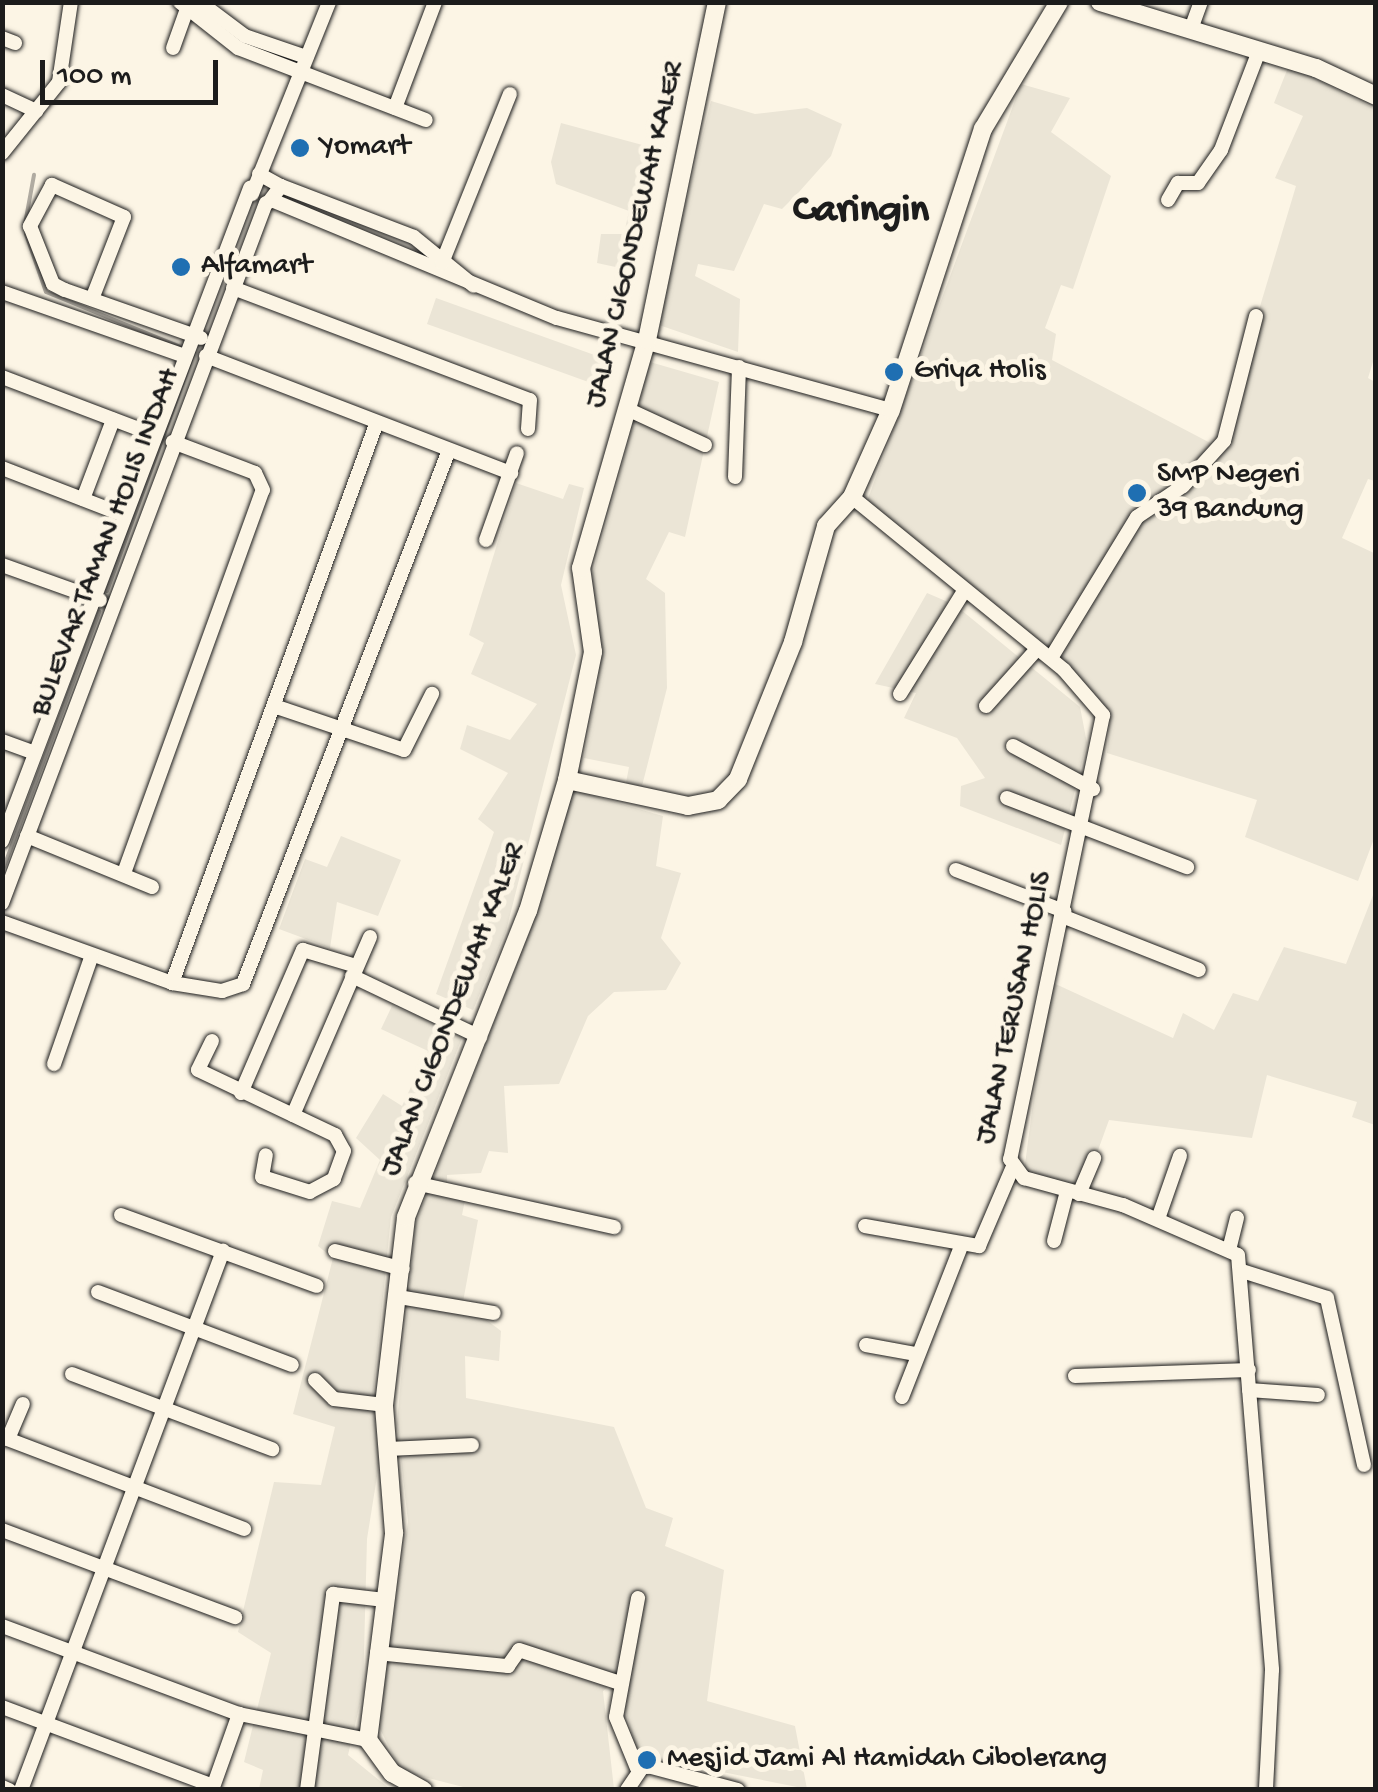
<!DOCTYPE html>
<style>
body{margin:0}
#map{position:relative;width:1378px;height:1792px;overflow:hidden;background:#fcf5e5;font-family:"Gochi Hand",sans-serif}
div>[style]{position:absolute}
[style*='--x']{left:calc(var(--x)*1px);top:calc(var(--y)*1px);width:calc(var(--w)*1px);rotate:calc(var(--a)*1deg)}
.built>*{inset:0;background:#ebe5d6}
.stream>*{height:4px;margin:-2px;padding:0 2px;transform-origin:2px;border-radius:2px;background:#b0aba1}
.roads{filter:drop-shadow(0 0 2px #1c1c1c) drop-shadow(0 0 2px #1c1c1c)}
.minor>*{height:14px;margin:-7px;padding:0 7px;transform-origin:7px;border-radius:7px;background:#fcf5e5}
.major>*{height:18px;margin:-9px;padding:0 9px;transform-origin:9px;border-radius:9px;background:#fcf5e5}
.dots>*{width:28px;height:28px;translate:-50% -50%;box-sizing:border-box;border:5px solid #fcf5e5;border-radius:50%}
span{translate:-50% -50%;white-space:nowrap;text-align:center;line-height:1.15;-webkit-text-stroke:10px #fcf5e5;paint-order:stroke}
.poi-label{font-size:30px;color:#1c1c1c}
.left{translate:0 -50%;text-align:left}
.street-label{font-size:30px;color:#1c1c1c}
.district-label{font-size:40px;color:#1c1c1c;font-weight:700}
.frame{position:absolute;inset:0;border:5px solid #1c1c1c;pointer-events:none}
.scale{position:absolute;left:40px;top:60px;width:178px;height:45px;box-sizing:border-box;border:5px solid #1c1c1c;border-top:0;padding-left:12px;font-size:30px;line-height:35px;white-space:nowrap;color:#1c1c1c;-webkit-text-stroke:8px #fcf5e5;paint-order:stroke}
</style>
<div id="map">
<div class="built">
<i style="clip-path:polygon(1289px 65px,1375px 109px,1376px 352px,1368px 378px,1375px 382px,1375px 481px,1368px 479px,1342px 538px,1376px 554px,1375px 836px,1358px 881px,1245px 837px,1257px 800px,1107px 753px,1110px 714px,1091px 691px,866px 504px,1021px 84px,1070px 98px,1051px 132px,1111px 176px,1073px 289px,1061px 285px,1045px 328px,1056px 334px,1052px 360px,1218px 447px,1296px 186px,1275px 178px,1303px 116px,1274px 103px)"></i>
<i style="clip-path:polygon(711px 101px,755px 114px,807px 108px,842px 124px,831px 156px,799px 192px,782px 209px,764px 204px,734px 271px,698px 264px,695px 276px,740px 299px,738px 352px,656px 324px)"></i>
<i style="clip-path:polygon(561px 123px,661px 150px,634px 271px,597px 263px,601px 234px,624px 234px,629px 211px,556px 184px,551px 162px)"></i>
<i style="clip-path:polygon(436px 298px,614px 362px,605px 388px,427px 324px)"></i>
<i style="clip-path:polygon(650px 362px,719px 382px,685px 537px,669px 532px,646px 579px,665px 593px,667px 688px,642px 786px,626px 783px,629px 767px,584px 758px,599px 675px,591px 580px)"></i>
<i style="clip-path:polygon(516px 483px,563px 499px,569px 484px,584px 488px,561px 585px,576px 655px,506px 931px,473px 1010px,436px 994px,494px 832px,478px 819px,508px 773px,460px 749px,467px 725px,510px 740px,537px 704px,471px 674px,484px 643px,469px 635px)"></i>
<i style="clip-path:polygon(927px 593px,955px 605px,1080px 707px,1087px 743px,1061px 845px,960px 806px,961px 786px,985px 778px,957px 738px,904px 718px,916px 693px,875px 684px)"></i>
<i style="clip-path:polygon(570px 789px,663px 816px,656px 866px,681px 873px,661px 938px,681px 963px,666px 990px,614px 992px,588px 1016px,559px 1084px,504px 1086px,508px 1153px,489px 1151px,481px 1173px,447px 1175px,447px 1188px,466px 1195px,462px 1215px,478px 1220px,463px 1302px,501px 1331px,499px 1361px,465px 1356px,466px 1398px,614px 1427px,646px 1508px,673px 1518px,665px 1546px,724px 1570px,707px 1701px,795px 1726px,807px 1789px,638px 1755px,617px 1680px,603px 1691px,614px 1789px,471px 1789px,401px 1771px,377px 1723px,408px 1522px,397px 1423px,415px 1225px,540px 905px)"></i>
<i style="clip-path:polygon(341px 836px,401px 860px,378px 916px,337px 902px,330px 948px,279px 929px,305px 859px,327px 867px)"></i>
<i style="clip-path:polygon(1375px 890px,1375px 1125px,1352px 1117px,1357px 1102px,1267px 1075px,1252px 1138px,1109px 1120px,1084px 1189px,1024px 1172px,1049px 981px,1173px 1038px,1183px 1013px,1214px 1030px,1233px 993px,1258px 1001px,1284px 947px,1346px 964px)"></i>
<i style="clip-path:polygon(392px 1006px,464px 1033px,391px 1217px,373px 1396px,379px 1464px,367px 1539px,363px 1691px,348px 1755px,390px 1789px,259px 1789px,263px 1770px,244px 1762px,271px 1653px,238px 1632px,274px 1482px,321px 1485px,335px 1427px,293px 1414px,333px 1258px,318px 1246px,332px 1201px,360px 1208px,380px 1160px,356px 1138px,383px 1094px,402px 1106px,428px 1051px,381px 1029px)"></i>
</div>
<div class="stream">
<i style="--x:25;--y:224;--w:50;--a:-79.6"></i>
<i style="--x:26;--y:234;--w:61;--a:71"></i>
<i style="--x:46;--y:292;--w:143;--a:22.2"></i>
<i style="--x:107;--y:591;--w:254;--a:-70"></i>
<i style="--x:2;--y:872;--w:278;--a:-69.5"></i>
</div>
<div class="roads">
<div class="minor">
<i style="--x:180;--y:2;--w:74;--a:38.4"></i>
<i style="--x:238;--y:48;--w:201;--a:21"></i>
<i style="--x:201;--y:3;--w:55;--a:36.9"></i>
<i style="--x:245;--y:36;--w:65;--a:19"></i>
<i style="--x:1191;--y:29;--w:29;--a:-70"></i>
<i style="--x:2;--y:38;--w:14;--a:21"></i>
<i style="--x:173;--y:48;--w:45;--a:-70.3"></i>
<i style="--x:2;--y:95;--w:38;--a:25"></i>
<i style="--x:395;--y:108;--w:113;--a:-69.3"></i>
<i style="--x:2;--y:153;--w:91;--a:-51.2"></i>
<i style="--x:59;--y:82;--w:81;--a:-81.5"></i>
<i style="--x:259;--y:174;--w:25;--a:29"></i>
<i style="--x:281;--y:186;--w:20;--a:127"></i>
<i style="--x:281;--y:186;--w:142;--a:21"></i>
<i style="--x:414;--y:237;--w:77;--a:39.2"></i>
<i style="--x:252;--y:194;--w:207;--a:-68.1"></i>
<i style="--x:1168;--y:200;--w:20;--a:-60"></i>
<i style="--x:1178;--y:183;--w:20;--a:0"></i>
<i style="--x:1198;--y:183;--w:40;--a:-55.1"></i>
<i style="--x:1221;--y:150;--w:106;--a:-69"></i>
<i style="--x:274;--y:201;--w:306;--a:22.5"></i>
<i style="--x:557;--y:318;--w:346;--a:15.4"></i>
<i style="--x:442;--y:263;--w:182;--a:-68.1"></i>
<i style="--x:233;--y:288;--w:317;--a:20.7"></i>
<i style="--x:530;--y:400;--w:29;--a:94"></i>
<i style="--x:2;--y:292;--w:194;--a:19.3"></i>
<i style="--x:92;--y:299;--w:88;--a:-68.7"></i>
<i style="--x:124;--y:217;--w:79;--a:-156"></i>
<i style="--x:52;--y:185;--w:47;--a:118.2"></i>
<i style="--x:30;--y:226;--w:62;--a:68.4"></i>
<i style="--x:53;--y:284;--w:13;--a:27"></i>
<i style="--x:65;--y:290;--w:144;--a:19.4"></i>
<i style="--x:206;--y:356;--w:327;--a:21"></i>
<i style="--x:2;--y:377;--w:164;--a:20.8"></i>
<i style="--x:627;--y:409;--w:86;--a:24.8"></i>
<i style="--x:2;--y:468;--w:131;--a:21.1"></i>
<i style="--x:735;--y:477;--w:110;--a:-87.9"></i>
<i style="--x:852;--y:497;--w:274;--a:39.2"></i>
<i style="--x:1064;--y:670;--w:60;--a:49.1"></i>
<i style="--x:1103;--y:715;--w:454;--a:101.8"></i>
<i style="--x:1010;--y:1159;--w:24;--a:54"></i>
<i style="--x:1024;--y:1178;--w:103;--a:15.3"></i>
<i style="--x:1123;--y:1205;--w:125;--a:23.5"></i>
<i style="--x:1238;--y:1255;--w:416;--a:85.3"></i>
<i style="--x:1272;--y:1670;--w:120;--a:92.9"></i>
<i style="--x:83;--y:499;--w:85;--a:-69.2"></i>
<i style="--x:486;--y:540;--w:92;--a:-70.4"></i>
<i style="--x:2;--y:565;--w:104;--a:19.7"></i>
<i style="--x:1051;--y:658;--w:165;--a:-58.6"></i>
<i style="--x:1137;--y:517;--w:55;--a:-34"></i>
<i style="--x:1183;--y:486;--w:61;--a:-47.7"></i>
<i style="--x:1224;--y:441;--w:129;--a:-75.6"></i>
<i style="--x:900;--y:694;--w:121;--a:-58.1"></i>
<i style="--x:274;--y:706;--w:137;--a:18.7"></i>
<i style="--x:404;--y:750;--w:63;--a:-63.4"></i>
<i style="--x:986;--y:706;--w:76;--a:-48.2"></i>
<i style="--x:2;--y:741;--w:35;--a:20"></i>
<i style="--x:1013;--y:746;--w:91;--a:28.3"></i>
<i style="--x:1007;--y:798;--w:193;--a:21"></i>
<i style="--x:27;--y:836;--w:135;--a:22.2"></i>
<i style="--x:2;--y:841;--w:699;--a:-69.2"></i>
<i style="--x:956;--y:870;--w:116;--a:20.8"></i>
<i style="--x:124;--y:873;--w:407;--a:-70.1"></i>
<i style="--x:263;--y:490;--w:19;--a:-115"></i>
<i style="--x:255;--y:473;--w:88;--a:-159.3"></i>
<i style="--x:2;--y:903;--w:748;--a:-69.34"></i>
<i style="--x:1062;--y:916;--w:147;--a:21.5"></i>
<i style="--x:2;--y:922;--w:181;--a:19.7"></i>
<i style="--x:172;--y:983;--w:51;--a:9.1"></i>
<i style="--x:222;--y:991;--w:22;--a:-18"></i>
<i style="--x:243;--y:984;--w:572;--a:-68.9"></i>
<i style="--x:352;--y:976;--w:142;--a:25.5"></i>
<i style="--x:172;--y:983;--w:597;--a:-69.93"></i>
<i style="--x:212;--y:1041;--w:32;--a:116"></i>
<i style="--x:198;--y:1070;--w:152;--a:25.4"></i>
<i style="--x:335;--y:1135;--w:18;--a:61"></i>
<i style="--x:344;--y:1151;--w:30;--a:110"></i>
<i style="--x:334;--y:1179;--w:27;--a:152"></i>
<i style="--x:310;--y:1192;--w:50;--a:-162.6"></i>
<i style="--x:262;--y:1177;--w:22;--a:-80"></i>
<i style="--x:54;--y:1064;--w:115;--a:-70.8"></i>
<i style="--x:241;--y:1093;--w:156;--a:-66.6"></i>
<i style="--x:303;--y:950;--w:55;--a:16.8"></i>
<i style="--x:293;--y:1115;--w:194;--a:-66.6"></i>
<i style="--x:415;--y:1183;--w:204;--a:12.5"></i>
<i style="--x:1079;--y:1194;--w:39;--a:-67"></i>
<i style="--x:121;--y:1215;--w:208;--a:19.9"></i>
<i style="--x:1158;--y:1219;--w:67;--a:-70.8"></i>
<i style="--x:865;--y:1226;--w:116;--a:10"></i>
<i style="--x:979;--y:1246;--w:84;--a:-66.8"></i>
<i style="--x:1054;--y:1241;--w:52;--a:-75.4"></i>
<i style="--x:1230;--y:1246;--w:29;--a:-76"></i>
<i style="--x:335;--y:1251;--w:70;--a:14.8"></i>
<i style="--x:1242;--y:1271;--w:89;--a:17.6"></i>
<i style="--x:1327;--y:1298;--w:171;--a:77.5"></i>
<i style="--x:98;--y:1292;--w:207;--a:20.6"></i>
<i style="--x:399;--y:1297;--w:96;--a:9.6"></i>
<i style="--x:866;--y:1345;--w:51;--a:10.2"></i>
<i style="--x:72;--y:1374;--w:214;--a:20.6"></i>
<i style="--x:1075;--y:1376;--w:174;--a:-2"></i>
<i style="--x:315;--y:1380;--w:27;--a:45"></i>
<i style="--x:334;--y:1399;--w:50;--a:6.8"></i>
<i style="--x:1249;--y:1390;--w:69;--a:4.1"></i>
<i style="--x:902;--y:1397;--w:159;--a:-68.6"></i>
<i style="--x:2;--y:1437;--w:259;--a:20.8"></i>
<i style="--x:8;--y:1439;--w:38;--a:-67"></i>
<i style="--x:390;--y:1449;--w:82;--a:-2.8"></i>
<i style="--x:2;--y:1530;--w:249;--a:20.5"></i>
<i style="--x:2;--y:1626;--w:253;--a:20.4"></i>
<i style="--x:239;--y:1714;--w:132;--a:11.4"></i>
<i style="--x:377;--y:1653;--w:132;--a:5.7"></i>
<i style="--x:508;--y:1666;--w:19;--a:-55"></i>
<i style="--x:519;--y:1650;--w:103;--a:18.1"></i>
<i style="--x:2;--y:1707;--w:225;--a:20.5"></i>
<i style="--x:637;--y:1768;--w:55;--a:-112.4"></i>
<i style="--x:616;--y:1717;--w:121;--a:-79.5"></i>
<i style="--x:2;--y:1787;--w:8;--a:23"></i>
<i style="--x:21;--y:1790;--w:576;--a:-69.46"></i>
<i style="--x:212;--y:1790;--w:81;--a:-70.4"></i>
<i style="--x:307;--y:1790;--w:198;--a:-82.4"></i>
<i style="--x:333;--y:1594;--w:52;--a:6.6"></i>
<i style="--x:627;--y:1790;--w:30;--a:-56"></i>
<i style="--x:644;--y:1765;--w:97;--a:14.9"></i>
</div>
<div class="major">
<i style="--x:1100;--y:2;--w:226;--a:17"></i>
<i style="--x:1316;--y:68;--w:66;--a:25"></i>
<i style="--x:567;--y:780;--w:124;--a:12.1"></i>
<i style="--x:688;--y:806;--w:31;--a:-11"></i>
<i style="--x:718;--y:800;--w:29;--a:-46"></i>
<i style="--x:738;--y:779;--w:148;--a:-68.1"></i>
<i style="--x:793;--y:642;--w:121;--a:-74.1"></i>
<i style="--x:826;--y:526;--w:39;--a:-48"></i>
<i style="--x:852;--y:497;--w:95;--a:-65.9"></i>
<i style="--x:891;--y:410;--w:296;--a:-71.9"></i>
<i style="--x:983;--y:129;--w:148;--a:-59.1"></i>
<i style="--x:423;--y:1790;--w:35;--a:-151"></i>
<i style="--x:392;--y:1773;--w:41;--a:-126"></i>
<i style="--x:368;--y:1740;--w:209;--a:-82.8"></i>
<i style="--x:394;--y:1533;--w:128;--a:-94.5"></i>
<i style="--x:384;--y:1405;--w:189;--a:-83.3"></i>
<i style="--x:406;--y:1217;--w:329;--a:-68.3"></i>
<i style="--x:528;--y:911;--w:137;--a:-73.4"></i>
<i style="--x:567;--y:780;--w:131;--a:-78.5"></i>
<i style="--x:593;--y:652;--w:85;--a:-98.1"></i>
<i style="--x:581;--y:568;--w:237;--a:-73.9"></i>
<i style="--x:647;--y:340;--w:345;--a:-78.3"></i>
</div>
</div>
<div class="dots">
<i style="left:300px;top:148px;background:#1f6fb2"></i>
<i style="left:181px;top:267px;background:#1f6fb2"></i>
<i style="left:894px;top:372px;background:#1f6fb2"></i>
<i style="left:1137px;top:493px;background:#1f6fb2"></i>
<i style="left:647px;top:1760px;background:#1f6fb2"></i>
</div>
<div class="poi-label">
<span class="left" style="left:320px;top:148px">Yomart</span>
<span class="left" style="left:201px;top:267px">Alfamart</span>
<span class="left" style="left:914px;top:372px">Griya Holis</span>
<span class="left" style="left:1157px;top:493px">SMP Negeri<br>39 Bandung</span>
<span class="left" style="left:667px;top:1760px">Mesjid Jami Al Hamidah Cibolerang</span>
</div>
<div class="street-label">
<span style="left:637px;top:235px;rotate:-77deg">JALAN CIGONDEWAH KALER</span>
<span style="left:107px;top:543px;rotate:-69deg">BULEVAR TAMAN HOLIS INDAH</span>
<span style="left:1016px;top:1008px;rotate:-78deg">JALAN TERUSAN HOLIS</span>
<span style="left:455px;top:1010px;rotate:-69deg">JALAN CIGONDEWAH KALER</span>
</div>
<div class="district-label">
<span style="left:861px;top:212px">Caringin</span>
</div>
<div class="frame"></div>
<div class="scale">100 m</div>
</div>
